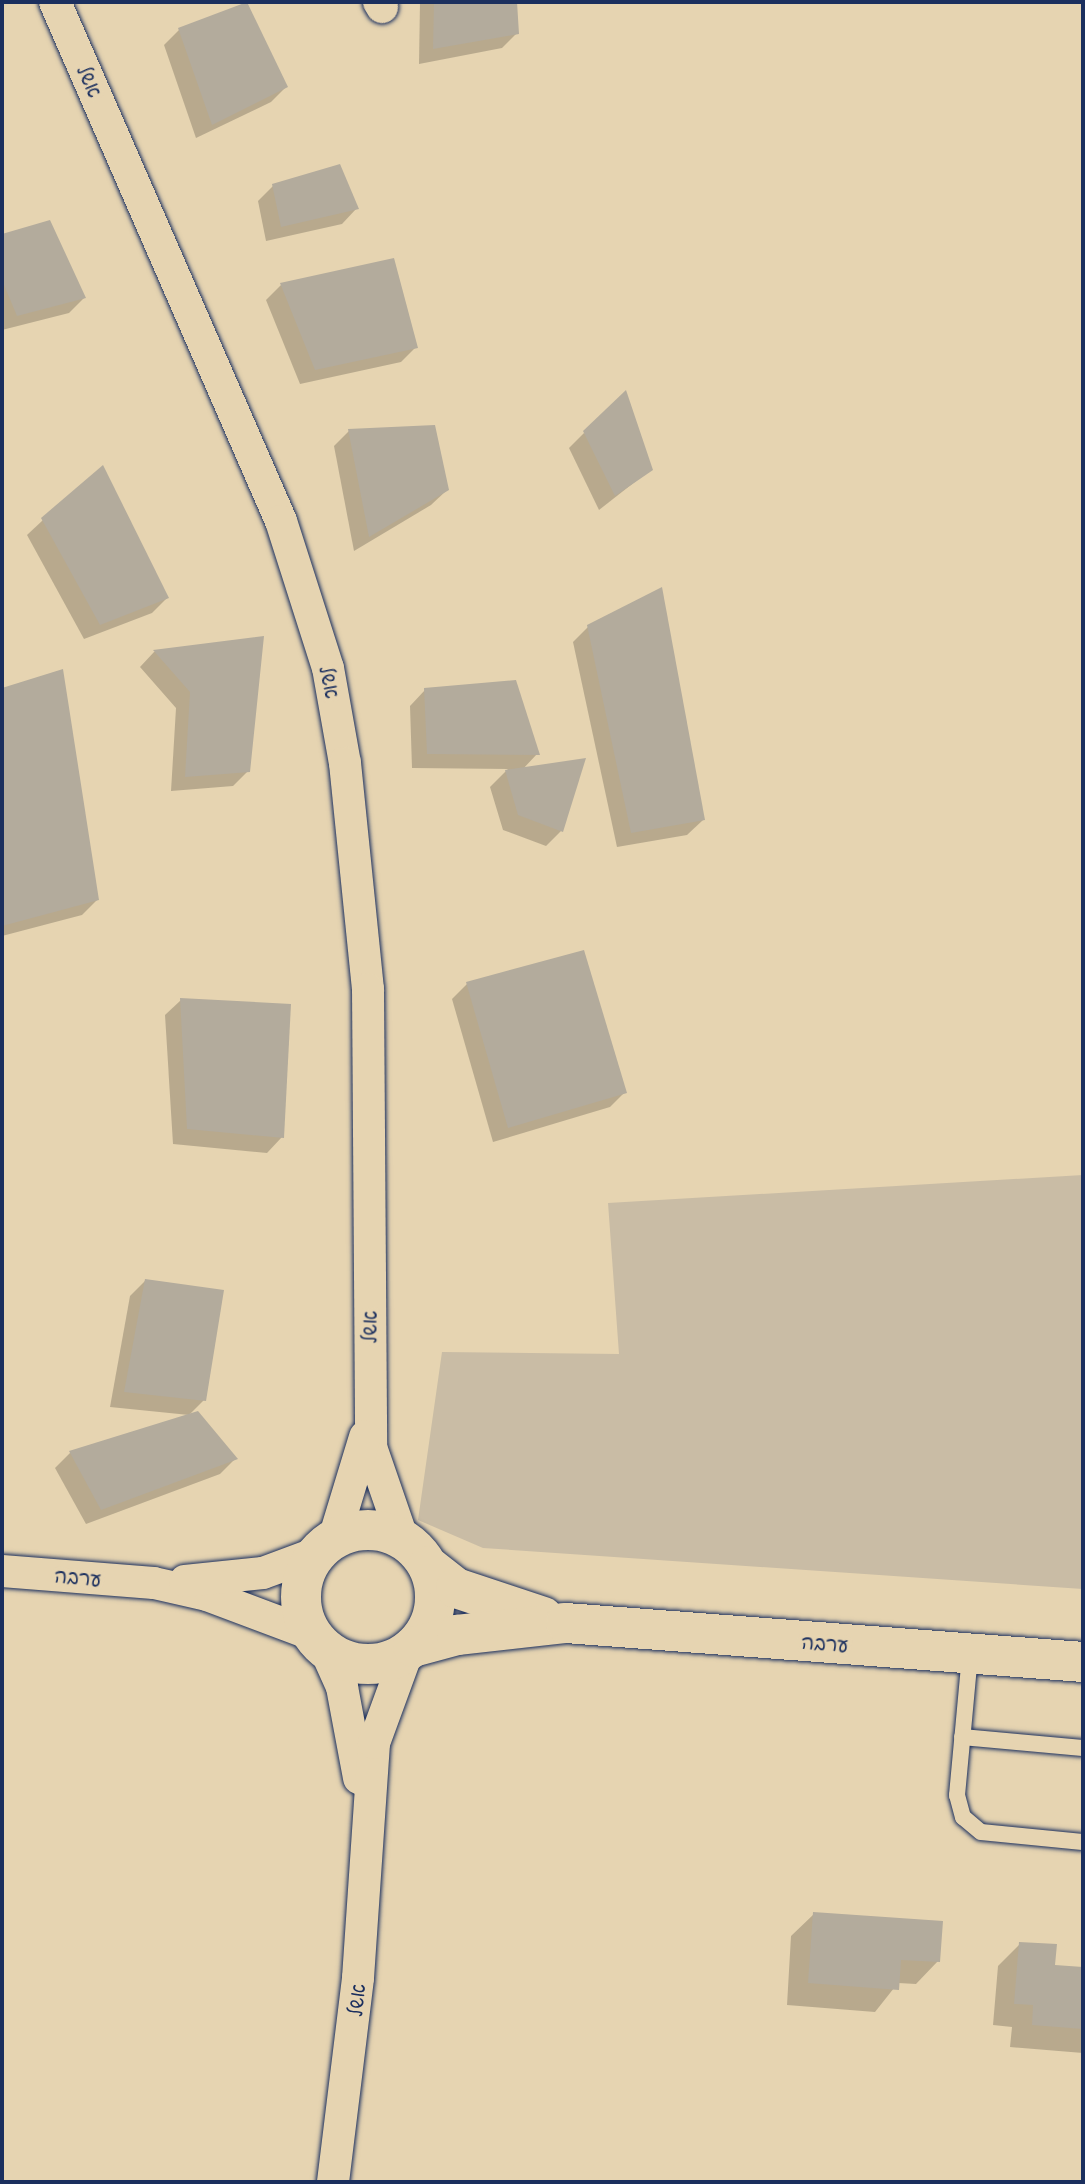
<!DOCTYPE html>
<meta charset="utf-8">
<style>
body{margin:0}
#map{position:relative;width:1085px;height:2184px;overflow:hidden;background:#e6d4b1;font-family:"Playpen Sans","Playpen Sans Hebrew",sans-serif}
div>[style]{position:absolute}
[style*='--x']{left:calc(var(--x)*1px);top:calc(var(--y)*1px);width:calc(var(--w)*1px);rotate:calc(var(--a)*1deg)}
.green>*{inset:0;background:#c9bca5}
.shadow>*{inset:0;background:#0003}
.building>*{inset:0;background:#b3ab9c}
.roads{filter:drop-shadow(0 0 2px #1b2f5e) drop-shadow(0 0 2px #1b2f5e)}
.service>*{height:16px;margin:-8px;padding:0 8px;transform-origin:8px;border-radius:8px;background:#e6d4b1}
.minor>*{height:32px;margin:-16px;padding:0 16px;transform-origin:16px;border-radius:16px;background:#e6d4b1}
.tertiary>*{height:40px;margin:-20px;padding:0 20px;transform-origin:20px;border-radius:20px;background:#e6d4b1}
.tertiary>.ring{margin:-20px;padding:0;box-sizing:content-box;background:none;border:40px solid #e6d4b1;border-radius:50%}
span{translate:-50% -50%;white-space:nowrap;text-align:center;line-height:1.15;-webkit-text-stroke:8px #e6d4b1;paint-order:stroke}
.street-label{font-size:20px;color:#1b2f5e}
.frame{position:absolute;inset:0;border:4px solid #1b2f5e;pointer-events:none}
</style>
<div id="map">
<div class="green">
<i style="clip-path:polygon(1083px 1175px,1083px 1589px,483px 1548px,418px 1520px,442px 1352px,619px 1354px,608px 1203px)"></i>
</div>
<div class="shadow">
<i style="clip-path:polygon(420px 2px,515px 2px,517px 33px,502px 48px,419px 64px)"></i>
<i style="clip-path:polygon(179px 30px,286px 87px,271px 102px,196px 138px,164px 45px)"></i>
<i style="clip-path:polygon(273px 186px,357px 208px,342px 224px,266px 241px,258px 201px)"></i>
<i style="clip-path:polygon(2px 236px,84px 298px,69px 313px,2px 330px)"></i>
<i style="clip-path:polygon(281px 285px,416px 347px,401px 362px,300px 384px,266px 300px)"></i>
<i style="clip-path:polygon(349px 431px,447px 490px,431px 505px,354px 551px,334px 446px)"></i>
<i style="clip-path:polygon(584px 433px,650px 470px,599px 510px,569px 448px)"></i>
<i style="clip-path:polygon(43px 520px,167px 598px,152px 613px,84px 639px,27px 535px)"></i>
<i style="clip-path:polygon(588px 627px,703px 820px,687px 835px,617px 847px,573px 642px)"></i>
<i style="clip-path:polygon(261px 638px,248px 771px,233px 786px,171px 791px,176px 708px,140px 667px,154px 652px)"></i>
<i style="clip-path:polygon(2px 690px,97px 900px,82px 915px,2px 936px)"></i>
<i style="clip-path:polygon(425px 690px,537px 754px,522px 770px,561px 831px,546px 846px,503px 830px,490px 787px,508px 769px,412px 768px,410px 706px)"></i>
<i style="clip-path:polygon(467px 984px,625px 1092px,610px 1107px,493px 1142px,452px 999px)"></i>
<i style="clip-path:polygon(181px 1000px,282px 1137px,267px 1153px,173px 1144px,165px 1015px)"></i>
<i style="clip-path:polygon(145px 1281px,204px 1400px,189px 1415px,110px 1407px,130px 1296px)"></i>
<i style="clip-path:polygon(70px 1453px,235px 1459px,220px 1474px,86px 1524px,55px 1468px)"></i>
<i style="clip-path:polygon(814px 1914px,938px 1961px,916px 1984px,898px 1983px,875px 2012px,787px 2005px,791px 1936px)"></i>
<i style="clip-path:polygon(1020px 1944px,1053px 1966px,1083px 1969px,1083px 2053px,1010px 2047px,1012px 2027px,993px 2025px,998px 1966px)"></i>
</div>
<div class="building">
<i style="clip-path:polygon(247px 2px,288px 87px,212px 125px,178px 28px)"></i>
<i style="clip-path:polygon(434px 2px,517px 2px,519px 34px,433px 49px)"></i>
<i style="clip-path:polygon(340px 164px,359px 209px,281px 227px,272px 184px)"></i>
<i style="clip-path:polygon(50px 220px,86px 298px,17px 316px,2px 280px,2px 234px)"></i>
<i style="clip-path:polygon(394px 258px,418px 348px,315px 370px,280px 283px)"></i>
<i style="clip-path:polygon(626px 390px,653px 470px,615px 496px,583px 431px)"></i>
<i style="clip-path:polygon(435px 425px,449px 490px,369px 537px,348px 429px)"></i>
<i style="clip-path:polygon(103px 465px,169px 598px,100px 625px,41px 518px)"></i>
<i style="clip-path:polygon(662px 587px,705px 820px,631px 833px,587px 625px)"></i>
<i style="clip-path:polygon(264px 636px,250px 772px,185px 777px,190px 692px,153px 650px)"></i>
<i style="clip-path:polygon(63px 669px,99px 900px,2px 926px,2px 688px)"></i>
<i style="clip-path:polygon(516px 680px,540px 755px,427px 754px,424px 688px)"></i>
<i style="clip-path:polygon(586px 758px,563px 832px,518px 815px,505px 770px)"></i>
<i style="clip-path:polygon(584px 950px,627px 1093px,508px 1128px,466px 982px)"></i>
<i style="clip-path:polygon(180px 998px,291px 1004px,284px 1138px,187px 1129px)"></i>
<i style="clip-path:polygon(145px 1279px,224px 1290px,206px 1401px,124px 1392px)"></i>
<i style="clip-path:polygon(198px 1411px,238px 1459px,101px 1510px,69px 1451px)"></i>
<i style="clip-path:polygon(813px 1912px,943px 1921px,940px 1962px,901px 1960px,899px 1990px,808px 1983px)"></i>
<i style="clip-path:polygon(1019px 1942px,1057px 1944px,1055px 1965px,1083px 1967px,1083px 2029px,1032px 2025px,1033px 2005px,1014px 2004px)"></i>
</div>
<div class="roads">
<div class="service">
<i style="--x:970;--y:1655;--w:141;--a:95.3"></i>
<i style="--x:957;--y:1795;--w:23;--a:75"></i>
<i style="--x:963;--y:1817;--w:23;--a:40"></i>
<i style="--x:981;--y:1832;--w:102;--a:5.6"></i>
<i style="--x:962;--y:1737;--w:121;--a:5.2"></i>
</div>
<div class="minor">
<i style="--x:55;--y:2;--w:566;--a:66.47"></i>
<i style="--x:281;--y:521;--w:154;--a:72.3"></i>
<i style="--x:328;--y:668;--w:97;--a:79.9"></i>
<i style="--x:345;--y:763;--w:227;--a:84.2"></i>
<i style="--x:368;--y:989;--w:458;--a:89.6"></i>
<i style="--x:371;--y:1447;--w:98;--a:71"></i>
<i style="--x:379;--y:2;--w:6;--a:59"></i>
<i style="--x:334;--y:1539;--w:107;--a:-73.1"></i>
<i style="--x:2;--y:1571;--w:152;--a:4.5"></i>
<i style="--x:154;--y:1583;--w:54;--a:12.8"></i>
<i style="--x:207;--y:1595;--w:111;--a:20.6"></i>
<i style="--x:185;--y:1581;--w:78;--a:-5.9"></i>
<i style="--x:263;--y:1573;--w:58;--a:-20.3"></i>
<i style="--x:325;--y:1649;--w:42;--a:65.9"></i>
<i style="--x:342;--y:1687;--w:93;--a:79.4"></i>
<i style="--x:333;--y:2182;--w:206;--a:-83"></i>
<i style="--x:358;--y:1978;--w:236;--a:-86.1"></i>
<i style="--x:374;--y:1743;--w:96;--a:-69.9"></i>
</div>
<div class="tertiary">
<i class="ring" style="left:301px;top:1530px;width:94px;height:94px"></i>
<i style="--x:428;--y:1566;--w:36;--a:38"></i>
<i style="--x:456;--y:1588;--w:92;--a:18.4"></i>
<i style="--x:413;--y:1647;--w:46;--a:-15.3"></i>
<i style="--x:457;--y:1635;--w:110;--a:-6.3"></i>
<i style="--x:566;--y:1623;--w:518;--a:4.31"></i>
</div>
</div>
<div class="street-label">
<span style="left:90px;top:81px;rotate:66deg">אשל</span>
<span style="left:330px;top:682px;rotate:78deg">אשל</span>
<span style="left:369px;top:1327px;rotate:-89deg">אשל</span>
<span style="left:78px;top:1577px;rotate:5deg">ערבה</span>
<span style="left:825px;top:1643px;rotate:4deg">ערבה</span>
<span style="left:356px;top:2000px;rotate:-84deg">אשל</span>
</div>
<div class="frame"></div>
</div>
